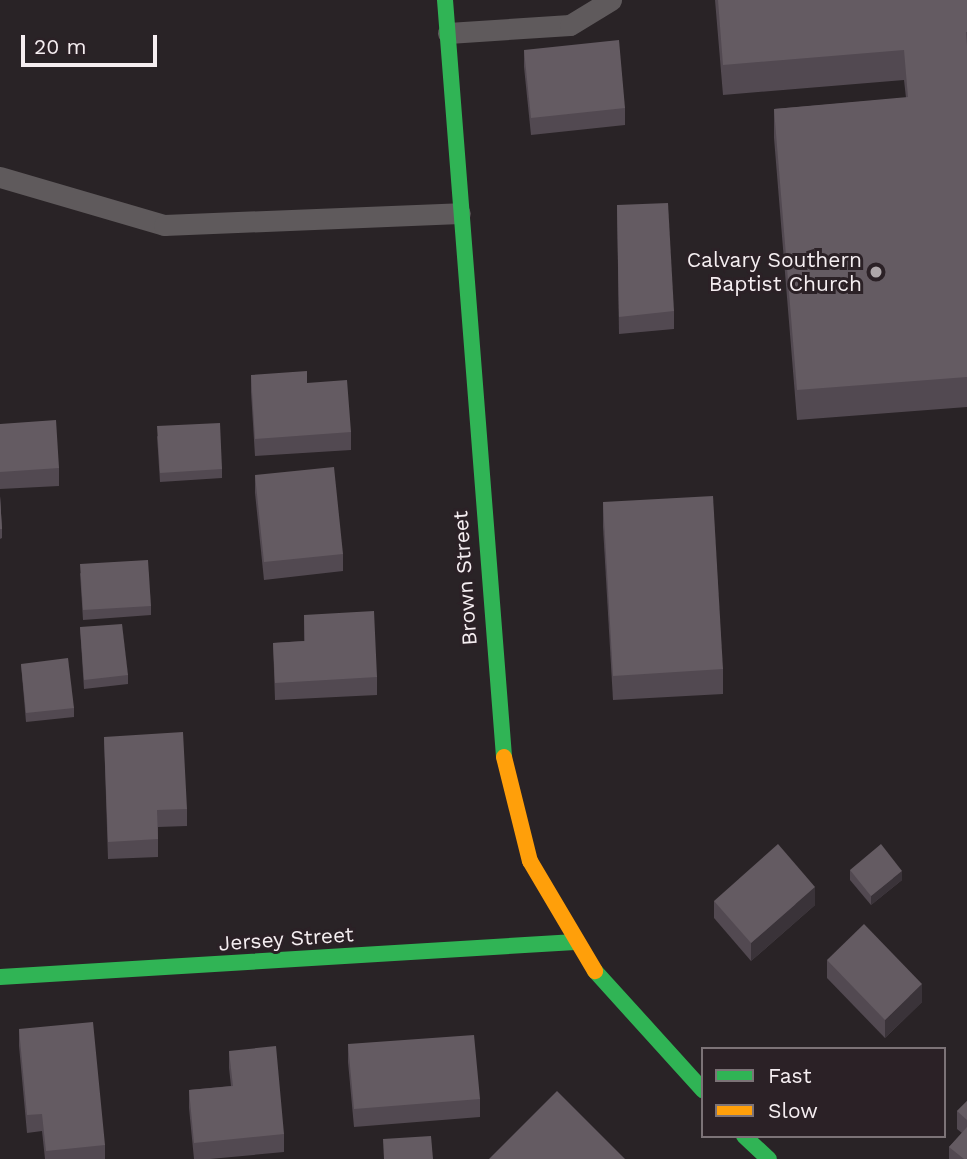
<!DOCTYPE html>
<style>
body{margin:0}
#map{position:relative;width:967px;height:1159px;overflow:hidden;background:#292326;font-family:"Work Sans",sans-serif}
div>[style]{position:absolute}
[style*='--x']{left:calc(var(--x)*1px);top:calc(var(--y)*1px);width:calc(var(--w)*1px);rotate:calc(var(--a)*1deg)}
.lane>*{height:21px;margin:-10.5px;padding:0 10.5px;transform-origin:10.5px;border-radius:10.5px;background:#5f5a5c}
.fast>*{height:16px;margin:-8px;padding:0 8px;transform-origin:8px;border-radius:8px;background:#30b455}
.slow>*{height:16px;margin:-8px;padding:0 8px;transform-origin:8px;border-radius:8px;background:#ff9f0a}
.wall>*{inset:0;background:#524951}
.shaded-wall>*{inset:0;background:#3a3339}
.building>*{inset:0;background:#645b62}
.dots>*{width:19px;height:19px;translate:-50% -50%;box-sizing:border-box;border:4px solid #2b2126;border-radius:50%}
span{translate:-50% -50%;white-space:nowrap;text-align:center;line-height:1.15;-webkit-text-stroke:6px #2b2126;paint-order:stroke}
.poi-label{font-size:21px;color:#f5eef1}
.right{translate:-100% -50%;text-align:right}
.street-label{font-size:21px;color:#f5eef1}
.legend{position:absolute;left:701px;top:1047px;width:245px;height:91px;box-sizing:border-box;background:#2b2126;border:2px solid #7c7377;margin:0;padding:9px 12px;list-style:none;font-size:21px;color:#f5eef1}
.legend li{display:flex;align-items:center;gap:14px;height:35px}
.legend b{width:35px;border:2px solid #7c7377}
.scale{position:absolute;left:21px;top:35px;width:136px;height:32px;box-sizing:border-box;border:4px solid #f5eef1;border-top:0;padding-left:9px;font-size:21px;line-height:24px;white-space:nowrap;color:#f5eef1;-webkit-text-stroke:5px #2b2126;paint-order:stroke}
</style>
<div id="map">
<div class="lane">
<i style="--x:448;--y:33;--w:122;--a:-3.8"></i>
<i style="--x:570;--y:25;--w:48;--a:-31.4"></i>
<i style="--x:0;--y:177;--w:171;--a:16.3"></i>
<i style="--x:164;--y:225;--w:296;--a:-2.3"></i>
</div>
<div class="fast">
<i style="--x:445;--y:0;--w:759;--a:85.54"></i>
<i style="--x:595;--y:971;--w:161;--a:47.8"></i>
<i style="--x:0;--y:977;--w:576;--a:-3.48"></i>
<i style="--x:744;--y:1136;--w:34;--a:43"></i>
</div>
<div class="slow">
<i style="--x:504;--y:757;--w:107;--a:76"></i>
<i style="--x:530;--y:861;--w:128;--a:59.4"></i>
</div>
<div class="wall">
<i style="clip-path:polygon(715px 0,967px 0,967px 407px,797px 420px,774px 138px,774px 109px,906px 98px,904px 80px,723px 95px)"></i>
<i style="clip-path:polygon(524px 50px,625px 108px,625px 125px,531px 135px,524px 67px)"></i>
<i style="clip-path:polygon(617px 205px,674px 311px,674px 329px,619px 334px)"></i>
<i style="clip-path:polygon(251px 375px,307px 383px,351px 432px,351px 450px,255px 456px,251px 392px)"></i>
<i style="clip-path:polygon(0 424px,59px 468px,59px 486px,0 489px)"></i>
<i style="clip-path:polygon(157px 436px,222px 469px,222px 478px,160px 482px)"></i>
<i style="clip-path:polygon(255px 475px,343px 554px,343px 571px,264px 580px,255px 493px)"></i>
<i style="clip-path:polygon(0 496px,2px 529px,2px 538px,0 539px)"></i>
<i style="clip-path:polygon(603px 502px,723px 669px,723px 694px,613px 700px,603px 527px)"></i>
<i style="clip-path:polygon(80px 573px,151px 606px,151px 615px,83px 620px)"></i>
<i style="clip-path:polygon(304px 615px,377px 677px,377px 695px,275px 700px,273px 643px,304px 641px)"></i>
<i style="clip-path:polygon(80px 627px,128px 675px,128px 684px,84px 689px)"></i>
<i style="clip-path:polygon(21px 664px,74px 708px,74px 717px,26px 722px)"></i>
<i style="clip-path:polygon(104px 737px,187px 809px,187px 826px,158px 827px,158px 857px,108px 859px)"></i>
<i style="clip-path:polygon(850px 870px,902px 880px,871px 905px,850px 880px)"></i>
<i style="clip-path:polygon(714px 901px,815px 905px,751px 961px,714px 918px)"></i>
<i style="clip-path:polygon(827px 960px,922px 1002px,885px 1038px,827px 978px)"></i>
<i style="clip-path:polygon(19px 1029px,105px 1145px,105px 1159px,45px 1159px,42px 1131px,27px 1133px,19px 1046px)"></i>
<i style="clip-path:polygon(348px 1044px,480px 1099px,480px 1117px,354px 1127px,348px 1062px)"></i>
<i style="clip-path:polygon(229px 1051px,284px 1134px,284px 1152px,210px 1159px,194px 1159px,189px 1108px,189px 1090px,231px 1086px,229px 1068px)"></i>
<i style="clip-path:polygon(967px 1101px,967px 1159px,949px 1159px,949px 1147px,962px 1133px,957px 1129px,957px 1111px)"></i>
</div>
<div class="shaded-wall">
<i style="clip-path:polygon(902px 871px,902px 880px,871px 905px,871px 896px)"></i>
<i style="clip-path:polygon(815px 887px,815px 905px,751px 961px,751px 943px)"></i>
<i style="clip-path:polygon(922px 984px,922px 1002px,885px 1038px,885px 1020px)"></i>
</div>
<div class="building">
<i style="clip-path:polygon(718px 0,967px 0,967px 32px,966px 32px,967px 46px,967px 377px,797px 390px,774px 109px,908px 97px,904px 50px,723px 65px)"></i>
<i style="clip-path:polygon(619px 40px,625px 108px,531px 118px,524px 50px)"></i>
<i style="clip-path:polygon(668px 203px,674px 311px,619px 317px,617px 205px)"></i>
<i style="clip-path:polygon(307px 371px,307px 383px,347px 380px,351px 432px,255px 439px,251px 375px)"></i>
<i style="clip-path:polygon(56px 420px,59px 468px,0 472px,0 424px)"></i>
<i style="clip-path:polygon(220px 423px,222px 469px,160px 473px,157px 426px)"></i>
<i style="clip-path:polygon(334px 467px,343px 554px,264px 562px,255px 475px)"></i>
<i style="clip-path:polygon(0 496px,2px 529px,0 529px)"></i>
<i style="clip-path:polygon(713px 496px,723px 669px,613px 676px,603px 502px)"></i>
<i style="clip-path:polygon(148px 560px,151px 606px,83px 610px,80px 564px)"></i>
<i style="clip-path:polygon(374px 611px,377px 677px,275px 683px,273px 643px,305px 641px,304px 615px)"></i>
<i style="clip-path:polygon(122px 624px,128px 675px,84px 680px,80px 627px)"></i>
<i style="clip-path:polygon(68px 658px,74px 708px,26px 713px,21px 664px)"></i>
<i style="clip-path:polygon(183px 732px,187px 809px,157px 810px,158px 839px,108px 842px,104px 737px)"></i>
<i style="clip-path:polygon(778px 844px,815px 887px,751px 943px,714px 901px)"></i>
<i style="clip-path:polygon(881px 844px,902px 871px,871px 896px,850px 870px)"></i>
<i style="clip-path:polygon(864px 924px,922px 984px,885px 1020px,827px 960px)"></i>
<i style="clip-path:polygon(93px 1022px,105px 1145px,46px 1151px,42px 1114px,27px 1115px,19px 1029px)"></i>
<i style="clip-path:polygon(474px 1035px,480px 1099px,354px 1109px,348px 1044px)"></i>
<i style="clip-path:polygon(276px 1046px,284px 1134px,194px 1143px,189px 1090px,233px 1086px,229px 1051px)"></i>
<i style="clip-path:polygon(557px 1091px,625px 1159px,489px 1159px)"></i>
<i style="clip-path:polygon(967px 1101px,967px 1120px,957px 1111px)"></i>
<i style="clip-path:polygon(967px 1127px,967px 1159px,964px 1159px,949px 1147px)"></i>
<i style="clip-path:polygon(431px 1136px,433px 1159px,384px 1159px,383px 1139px)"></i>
</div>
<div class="dots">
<i style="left:876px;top:272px;background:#aea7aa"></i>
</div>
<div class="poi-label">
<span class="right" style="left:862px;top:272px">Calvary Southern<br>Baptist Church</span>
</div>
<div class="street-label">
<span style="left:465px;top:578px;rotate:-94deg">Brown Street</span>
<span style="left:286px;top:939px;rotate:-4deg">Jersey Street</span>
</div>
<ul class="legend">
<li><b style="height:9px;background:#30b455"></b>Fast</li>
<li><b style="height:9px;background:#ff9f0a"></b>Slow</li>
</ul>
<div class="scale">20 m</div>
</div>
